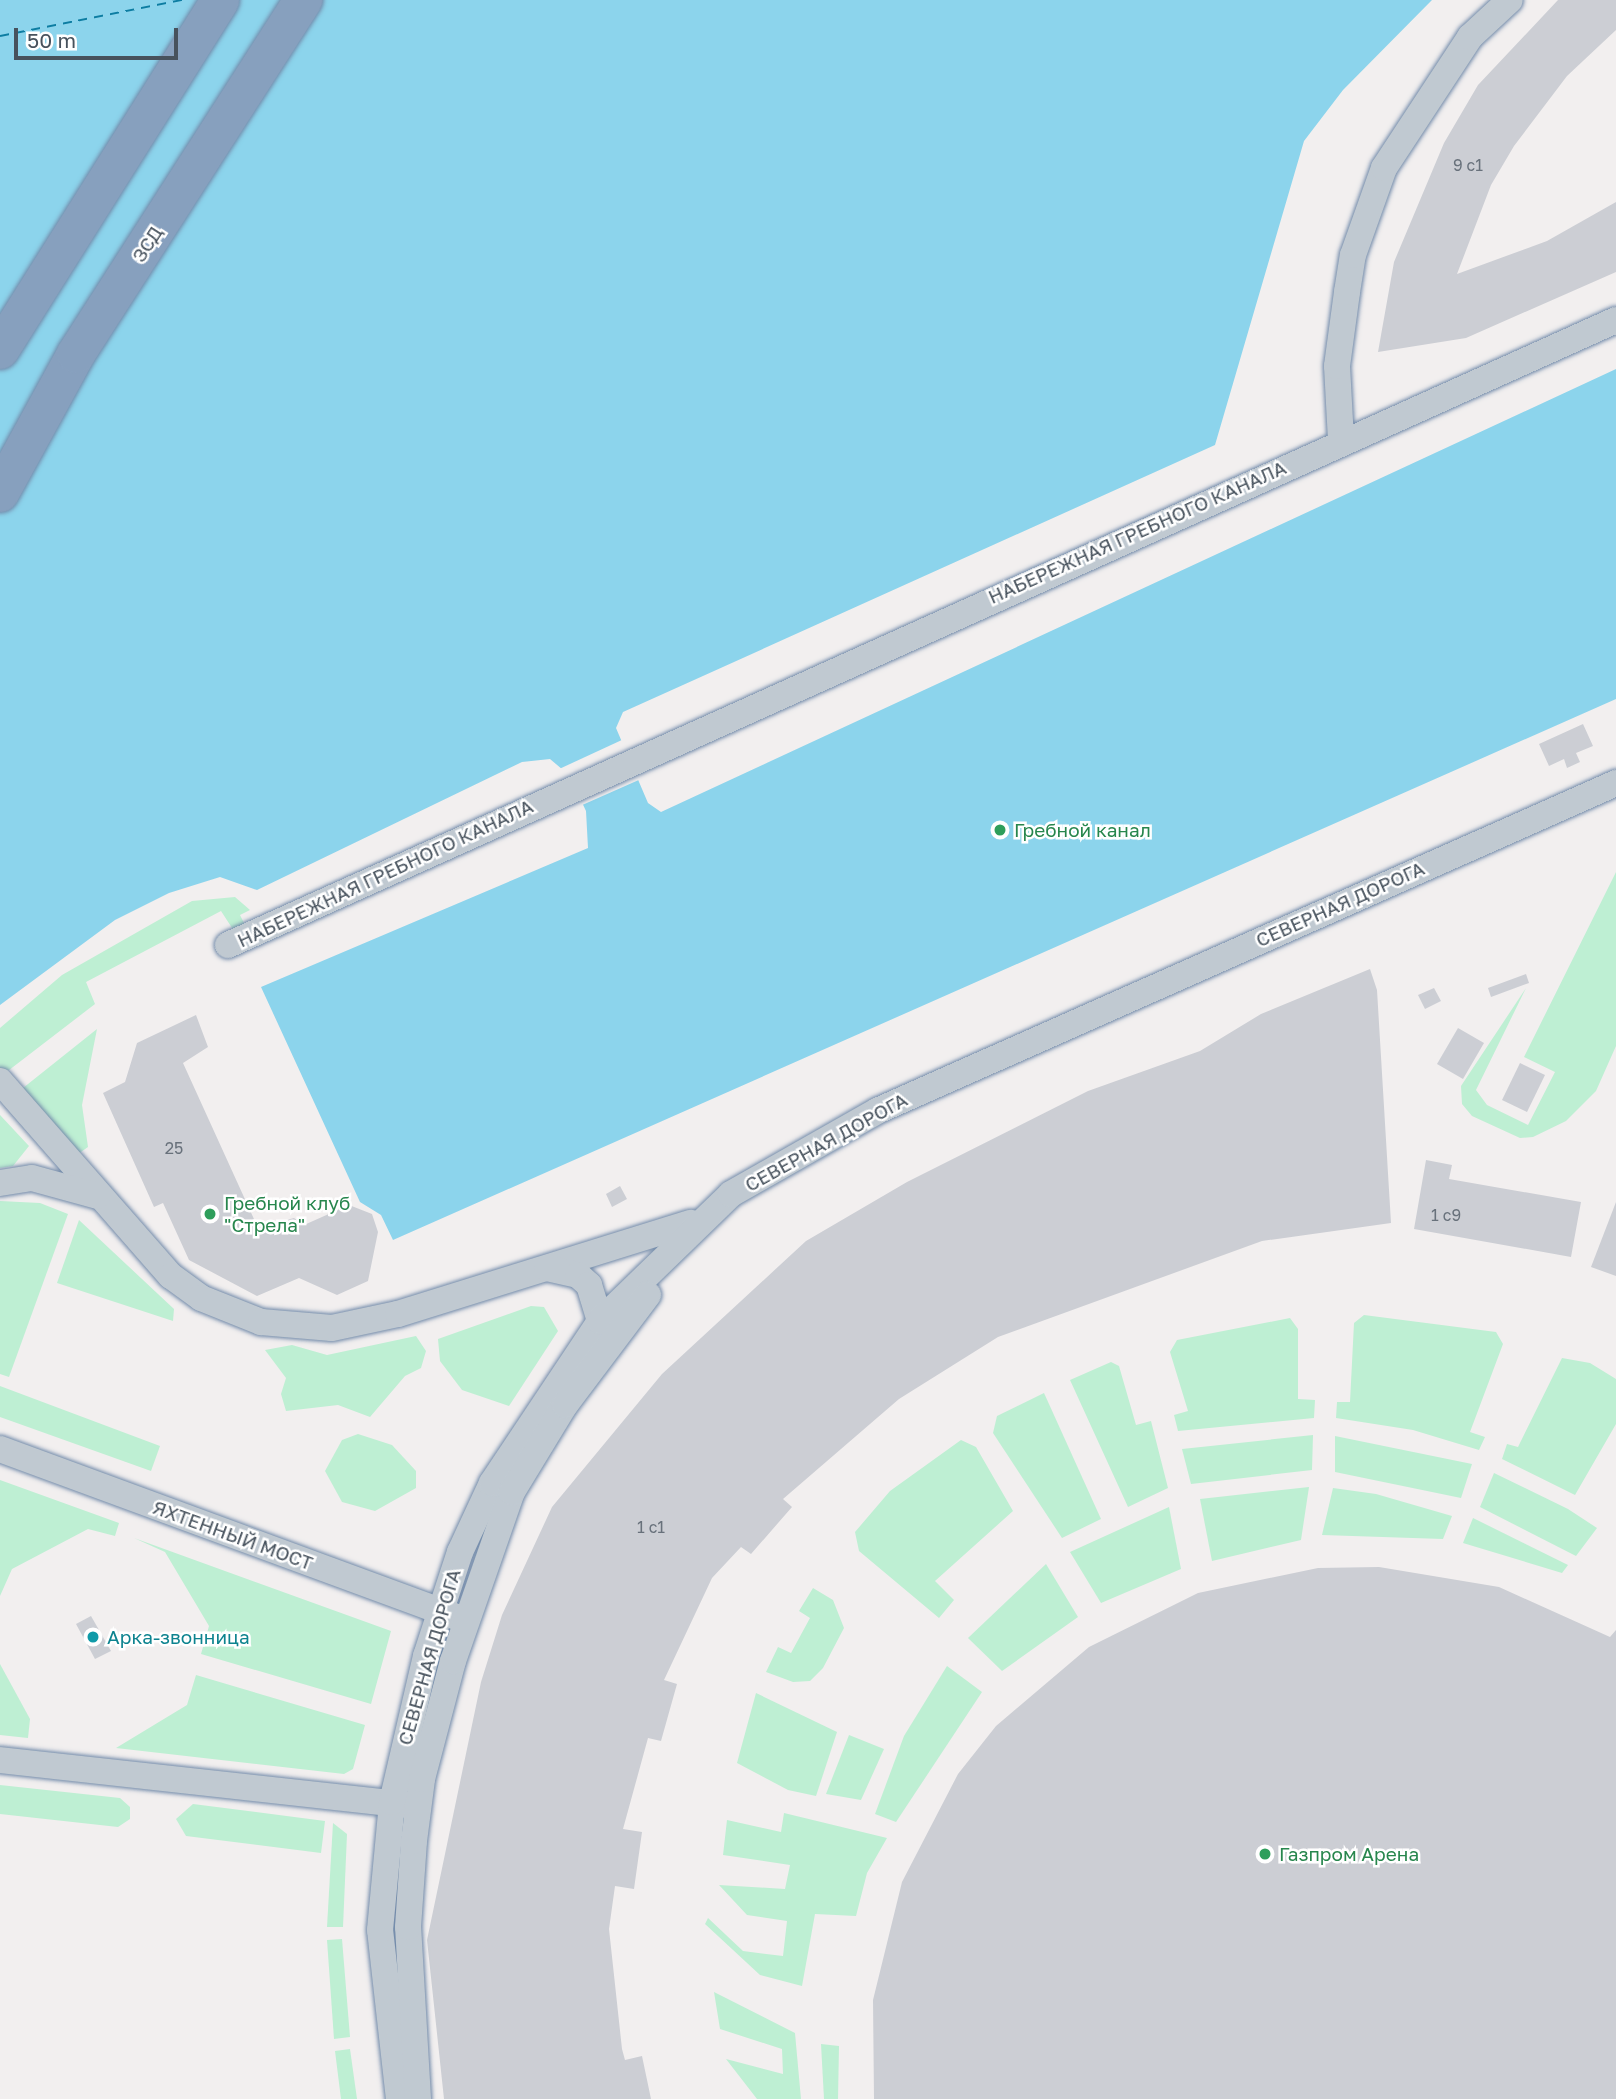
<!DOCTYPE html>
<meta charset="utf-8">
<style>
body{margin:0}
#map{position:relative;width:1616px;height:2099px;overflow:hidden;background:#f2efef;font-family:"Golos Text",sans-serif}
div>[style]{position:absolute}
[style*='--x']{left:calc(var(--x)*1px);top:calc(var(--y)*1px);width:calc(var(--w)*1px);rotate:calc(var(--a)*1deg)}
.green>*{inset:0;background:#beefd3}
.water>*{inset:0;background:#8cd4ec}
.pier>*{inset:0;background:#f2efef}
.ferry>*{height:2px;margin-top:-1px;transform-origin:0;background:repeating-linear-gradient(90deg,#0d7da2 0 9px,transparent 0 16px)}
.building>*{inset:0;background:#ccced4}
.roads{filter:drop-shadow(0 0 2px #738baa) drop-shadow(0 0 2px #738baa)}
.minor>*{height:26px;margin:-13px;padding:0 13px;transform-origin:13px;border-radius:13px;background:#c0c9d1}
.motorway>*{height:38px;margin:-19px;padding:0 19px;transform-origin:19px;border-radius:19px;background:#87a0be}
.dots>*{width:19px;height:19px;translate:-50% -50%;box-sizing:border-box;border:4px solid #fff;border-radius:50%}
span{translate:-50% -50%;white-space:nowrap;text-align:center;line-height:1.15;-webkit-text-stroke:5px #fff;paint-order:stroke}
.number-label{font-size:16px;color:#68717b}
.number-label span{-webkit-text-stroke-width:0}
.street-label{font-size:19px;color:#47525d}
.leisure-label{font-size:19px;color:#27864d}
.left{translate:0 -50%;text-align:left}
.culture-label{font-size:19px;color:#0d838f}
.scale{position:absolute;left:14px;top:28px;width:164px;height:32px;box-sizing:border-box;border:4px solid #47525d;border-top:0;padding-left:9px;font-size:21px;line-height:24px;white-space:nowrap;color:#47525d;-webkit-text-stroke:5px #fff;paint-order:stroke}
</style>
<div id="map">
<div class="green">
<i style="clip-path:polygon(1616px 872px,1616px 1046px,1596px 1091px,1566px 1121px,1533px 1137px,1520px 1138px,1472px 1116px,1462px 1104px,1461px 1086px,1526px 988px,1476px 1090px,1487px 1105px,1528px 1125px,1555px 1072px,1524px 1057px)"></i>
<i style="clip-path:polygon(235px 897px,250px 910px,240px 915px,245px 925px,234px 931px,221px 911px,86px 982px,95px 1004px,0 1077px,0 1028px,62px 975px,192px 901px)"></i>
<i style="clip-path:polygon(97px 1029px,82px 1105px,88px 1147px,78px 1154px,23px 1088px)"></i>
<i style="clip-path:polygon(0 1115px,29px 1146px,13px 1166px,0 1168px)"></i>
<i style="clip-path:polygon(0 1201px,40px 1203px,68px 1214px,9px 1377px,0 1374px)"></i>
<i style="clip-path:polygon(79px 1220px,174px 1309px,173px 1321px,57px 1283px)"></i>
<i style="clip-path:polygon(531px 1306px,544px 1307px,558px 1331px,509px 1406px,462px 1390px,440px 1361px,438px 1339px)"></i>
<i style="clip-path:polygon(1364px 1315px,1496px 1332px,1503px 1344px,1470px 1432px,1485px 1437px,1479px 1450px,1413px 1430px,1336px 1418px,1337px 1402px,1350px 1402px,1354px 1323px)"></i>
<i style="clip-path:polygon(1290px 1318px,1298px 1329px,1298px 1399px,1315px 1400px,1314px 1418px,1178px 1431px,1174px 1415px,1188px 1411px,1170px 1352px,1177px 1340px)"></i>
<i style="clip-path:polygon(416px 1336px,426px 1351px,421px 1368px,405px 1376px,370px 1417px,338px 1405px,286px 1411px,281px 1394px,286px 1378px,265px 1350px,292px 1345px,327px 1355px)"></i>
<i style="clip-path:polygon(1562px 1358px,1590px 1363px,1616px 1379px,1616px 1424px,1575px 1495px,1502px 1459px,1507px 1444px,1518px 1447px)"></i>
<i style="clip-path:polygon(1111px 1362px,1119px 1366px,1136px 1425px,1151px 1421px,1168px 1488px,1128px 1507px,1070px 1380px)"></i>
<i style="clip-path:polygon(0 1386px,160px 1446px,151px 1471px,0 1417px)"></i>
<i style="clip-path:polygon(1044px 1393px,1101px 1519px,1062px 1538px,993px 1433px,997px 1416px)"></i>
<i style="clip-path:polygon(358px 1434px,392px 1445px,416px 1471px,416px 1488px,375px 1511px,342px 1502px,325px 1471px,342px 1440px)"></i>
<i style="clip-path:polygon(1313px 1435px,1312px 1470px,1191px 1484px,1182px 1449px)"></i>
<i style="clip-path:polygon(1335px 1436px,1472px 1464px,1461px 1498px,1335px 1472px)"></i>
<i style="clip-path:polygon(961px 1440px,976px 1447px,1013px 1511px,935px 1581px,954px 1600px,939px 1618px,859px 1551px,855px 1532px,890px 1491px)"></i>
<i style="clip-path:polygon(1494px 1473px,1568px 1509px,1597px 1528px,1576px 1556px,1480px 1507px)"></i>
<i style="clip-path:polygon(0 1480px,119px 1523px,115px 1536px,88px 1529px,12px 1569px,0 1596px)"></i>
<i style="clip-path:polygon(1309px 1487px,1301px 1540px,1212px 1561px,1200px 1499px)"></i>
<i style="clip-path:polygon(1333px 1488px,1376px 1494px,1452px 1516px,1443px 1539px,1322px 1535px)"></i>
<i style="clip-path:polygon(1169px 1507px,1181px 1569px,1101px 1603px,1070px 1552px)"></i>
<i style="clip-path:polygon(1473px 1518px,1568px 1565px,1562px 1573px,1463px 1543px)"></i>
<i style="clip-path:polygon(134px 1538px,391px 1631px,371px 1704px,201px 1654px,209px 1626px,165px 1552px)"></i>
<i style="clip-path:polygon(1046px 1564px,1078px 1617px,1002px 1671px,968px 1638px)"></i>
<i style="clip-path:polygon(813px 1588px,833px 1600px,844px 1628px,823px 1668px,810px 1681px,793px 1682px,766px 1672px,778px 1647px,791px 1653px,810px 1618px,799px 1611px)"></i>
<i style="clip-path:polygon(0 1664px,30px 1719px,28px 1738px,0 1735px)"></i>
<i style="clip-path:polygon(947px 1666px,982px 1692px,896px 1822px,875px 1814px,904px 1736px)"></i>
<i style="clip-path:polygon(196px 1675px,365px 1725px,353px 1769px,344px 1774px,116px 1748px,187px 1705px)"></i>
<i style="clip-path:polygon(756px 1693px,837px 1732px,816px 1796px,788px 1790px,737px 1763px)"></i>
<i style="clip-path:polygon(849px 1735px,884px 1749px,861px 1800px,826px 1794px)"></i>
<i style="clip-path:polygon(0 1785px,120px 1798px,130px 1807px,130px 1819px,118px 1827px,0 1814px)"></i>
<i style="clip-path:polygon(193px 1804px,325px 1821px,321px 1853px,186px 1836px,176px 1819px)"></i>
<i style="clip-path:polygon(784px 1813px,887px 1838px,867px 1873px,856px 1916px,815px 1914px,802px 1986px,760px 1975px,705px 1924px,708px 1918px,743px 1951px,783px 1956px,787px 1921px,747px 1915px,719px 1885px,785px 1889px,790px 1865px,723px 1855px,727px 1820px,781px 1832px)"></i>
<i style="clip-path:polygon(333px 1823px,347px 1834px,343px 1927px,327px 1927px)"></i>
<i style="clip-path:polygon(342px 1939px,350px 2037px,334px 2039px,327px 1940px)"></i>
<i style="clip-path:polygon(714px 1992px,795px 2033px,801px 2099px,757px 2099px,726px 2059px,783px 2074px,782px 2049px,720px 2029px)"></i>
<i style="clip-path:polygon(821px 2044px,839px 2046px,838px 2099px,824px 2099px)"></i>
<i style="clip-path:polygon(350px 2049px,357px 2099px,341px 2099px,335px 2051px)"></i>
</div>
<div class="water">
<i style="clip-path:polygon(0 0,1432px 0,1343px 90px,1304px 141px,1215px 445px,623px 712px,616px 728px,648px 803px,661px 812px,1616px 369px,1616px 699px,393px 1240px,381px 1215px,360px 1202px,261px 987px,588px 848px,586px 811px,569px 775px,550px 759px,522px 762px,257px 890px,220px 877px,169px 893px,115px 920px,0 1005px)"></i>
</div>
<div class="pier">
<i style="clip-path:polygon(624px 739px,641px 779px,580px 806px,557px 770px)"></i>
</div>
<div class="ferry">
<i style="--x:0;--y:36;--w:186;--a:-11.2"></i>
</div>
<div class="building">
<i style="clip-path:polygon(1558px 0,1616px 0,1616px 30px,1567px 76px,1514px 146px,1491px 185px,1457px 274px,1547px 241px,1616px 202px,1616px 272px,1466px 338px,1378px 352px,1394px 262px,1444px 143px,1478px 85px)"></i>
<i style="clip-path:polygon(1583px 724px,1593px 746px,1576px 753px,1580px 762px,1567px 768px,1564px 759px,1549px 766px,1539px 744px)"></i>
<i style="clip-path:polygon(1370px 969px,1377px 990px,1391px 1223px,1262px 1241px,998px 1337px,899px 1399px,783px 1499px,792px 1507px,751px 1554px,741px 1547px,712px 1578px,664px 1680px,677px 1684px,661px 1741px,648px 1738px,623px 1829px,642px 1832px,634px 1889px,615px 1886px,609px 1929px,622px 2049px,625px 2060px,642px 2056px,651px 2099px,444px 2099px,427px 1940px,481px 1682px,502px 1615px,552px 1507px,662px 1374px,806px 1241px,907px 1182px,1088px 1091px,1200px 1051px,1261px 1014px)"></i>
<i style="clip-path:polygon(1526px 974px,1529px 983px,1491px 997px,1488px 988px)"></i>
<i style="clip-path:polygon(1434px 988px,1441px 1001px,1425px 1009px,1418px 995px)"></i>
<i style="clip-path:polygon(196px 1015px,208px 1047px,183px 1063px,258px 1228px,294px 1218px,304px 1225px,349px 1205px,372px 1214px,378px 1232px,368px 1281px,337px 1295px,299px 1278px,257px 1296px,189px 1260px,163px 1203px,154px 1207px,103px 1093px,125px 1082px,137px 1043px)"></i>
<i style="clip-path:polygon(1458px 1028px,1484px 1043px,1463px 1079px,1437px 1064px)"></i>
<i style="clip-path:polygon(1520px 1063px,1545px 1075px,1527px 1112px,1502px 1100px)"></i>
<i style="clip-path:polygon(1426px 1160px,1452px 1165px,1449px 1179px,1581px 1202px,1571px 1257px,1414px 1229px)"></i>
<i style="clip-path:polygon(620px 1186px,627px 1199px,612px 1207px,606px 1194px)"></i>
<i style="clip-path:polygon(1616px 1202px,1616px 1276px,1591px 1267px)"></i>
<i style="clip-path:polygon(1379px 1567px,1499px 1587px,1610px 1637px,1616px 1630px,1616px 2099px,874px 2099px,873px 2000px,902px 1882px,958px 1774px,996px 1726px,1089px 1647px,1198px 1593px,1318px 1568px)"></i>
<i style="clip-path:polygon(91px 1616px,111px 1651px,95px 1659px,76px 1624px)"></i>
</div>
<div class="roads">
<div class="minor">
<i style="--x:1341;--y:440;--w:74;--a:-93.1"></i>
<i style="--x:1337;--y:366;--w:75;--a:-82.3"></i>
<i style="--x:1347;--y:292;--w:37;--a:-81"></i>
<i style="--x:1353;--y:255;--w:92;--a:-70.4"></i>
<i style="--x:1384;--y:168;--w:157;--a:-56.7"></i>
<i style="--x:1470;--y:37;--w:54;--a:-42.8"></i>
<i style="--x:228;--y:945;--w:1522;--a:-24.24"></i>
<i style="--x:0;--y:1081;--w:259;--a:48.8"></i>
<i style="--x:171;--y:1276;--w:37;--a:36"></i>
<i style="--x:201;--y:1298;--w:65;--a:21.8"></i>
<i style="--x:261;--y:1322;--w:71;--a:4.8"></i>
<i style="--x:332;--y:1328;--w:67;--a:-12"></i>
<i style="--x:398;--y:1314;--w:307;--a:-17.3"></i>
<i style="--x:0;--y:1183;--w:32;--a:-9"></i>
<i style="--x:32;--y:1178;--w:68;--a:15.3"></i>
<i style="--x:547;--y:1268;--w:32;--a:13"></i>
<i style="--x:578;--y:1275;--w:15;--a:42"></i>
<i style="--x:589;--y:1285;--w:38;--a:73"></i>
<i style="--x:600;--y:1321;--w:11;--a:38"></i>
<i style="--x:0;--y:1449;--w:485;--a:20.2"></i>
<i style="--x:0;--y:1760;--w:411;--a:6.3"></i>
<i style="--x:399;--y:2099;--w:170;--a:-96.4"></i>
<i style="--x:380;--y:1930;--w:129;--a:-84.6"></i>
<i style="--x:392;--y:1802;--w:150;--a:-76.9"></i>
<i style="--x:426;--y:1656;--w:109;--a:-71.9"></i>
<i style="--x:460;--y:1552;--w:76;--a:-65.1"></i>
<i style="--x:492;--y:1483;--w:195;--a:-56.3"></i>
<i style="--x:600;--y:1321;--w:182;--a:-44.1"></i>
<i style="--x:731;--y:1194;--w:168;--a:-29.6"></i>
<i style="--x:877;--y:1111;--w:809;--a:-23.93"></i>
<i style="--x:418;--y:2099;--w:172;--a:-93.3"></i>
<i style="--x:408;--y:1927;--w:86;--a:-86"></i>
<i style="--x:414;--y:1841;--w:63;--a:-82.6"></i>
<i style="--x:422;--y:1779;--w:122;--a:-75.3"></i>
<i style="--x:453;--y:1661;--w:179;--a:-70.8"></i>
<i style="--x:512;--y:1492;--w:102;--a:-58.7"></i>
<i style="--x:565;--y:1405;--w:138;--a:-53"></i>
</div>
<div class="motorway">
<i style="--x:0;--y:350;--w:413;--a:-57.8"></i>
<i style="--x:0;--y:493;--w:158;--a:-61.3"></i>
<i style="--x:76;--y:354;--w:421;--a:-57.3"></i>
</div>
</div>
<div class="dots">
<i style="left:1000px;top:830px;background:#2e9e5b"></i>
<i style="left:210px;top:1214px;background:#2e9e5b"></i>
<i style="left:93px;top:1637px;background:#0f9aa8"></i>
<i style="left:1265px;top:1854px;background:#2e9e5b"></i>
</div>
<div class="number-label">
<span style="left:1468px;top:165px">9 с1</span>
<span style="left:174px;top:1148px">25</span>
<span style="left:1446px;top:1215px">1 с9</span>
<span style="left:651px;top:1527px">1 с1</span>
</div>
<div class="street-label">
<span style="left:147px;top:244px;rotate:-57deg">ЗСД</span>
<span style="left:1137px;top:532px;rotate:-24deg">НАБЕРЕЖНАЯ ГРЕБНОГО КАНАЛА</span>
<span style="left:385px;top:873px;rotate:-25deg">НАБЕРЕЖНАЯ ГРЕБНОГО КАНАЛА</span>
<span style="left:1340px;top:904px;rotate:-24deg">СЕВЕРНАЯ ДОРОГА</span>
<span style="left:826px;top:1142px;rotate:-29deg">СЕВЕРНАЯ ДОРОГА</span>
<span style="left:233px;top:1535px;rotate:20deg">ЯХТЕННЫЙ МОСТ</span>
<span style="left:429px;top:1657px;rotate:-74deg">СЕВЕРНАЯ ДОРОГА</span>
</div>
<div class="leisure-label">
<span class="left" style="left:1014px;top:830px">Гребной канал</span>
<span class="left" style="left:224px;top:1214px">Гребной клуб<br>"Стрела"</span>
<span class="left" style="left:1279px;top:1854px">Газпром Арена</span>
</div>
<div class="culture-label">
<span class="left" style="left:107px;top:1637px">Арка-звонница</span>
</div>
<div class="scale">50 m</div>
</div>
